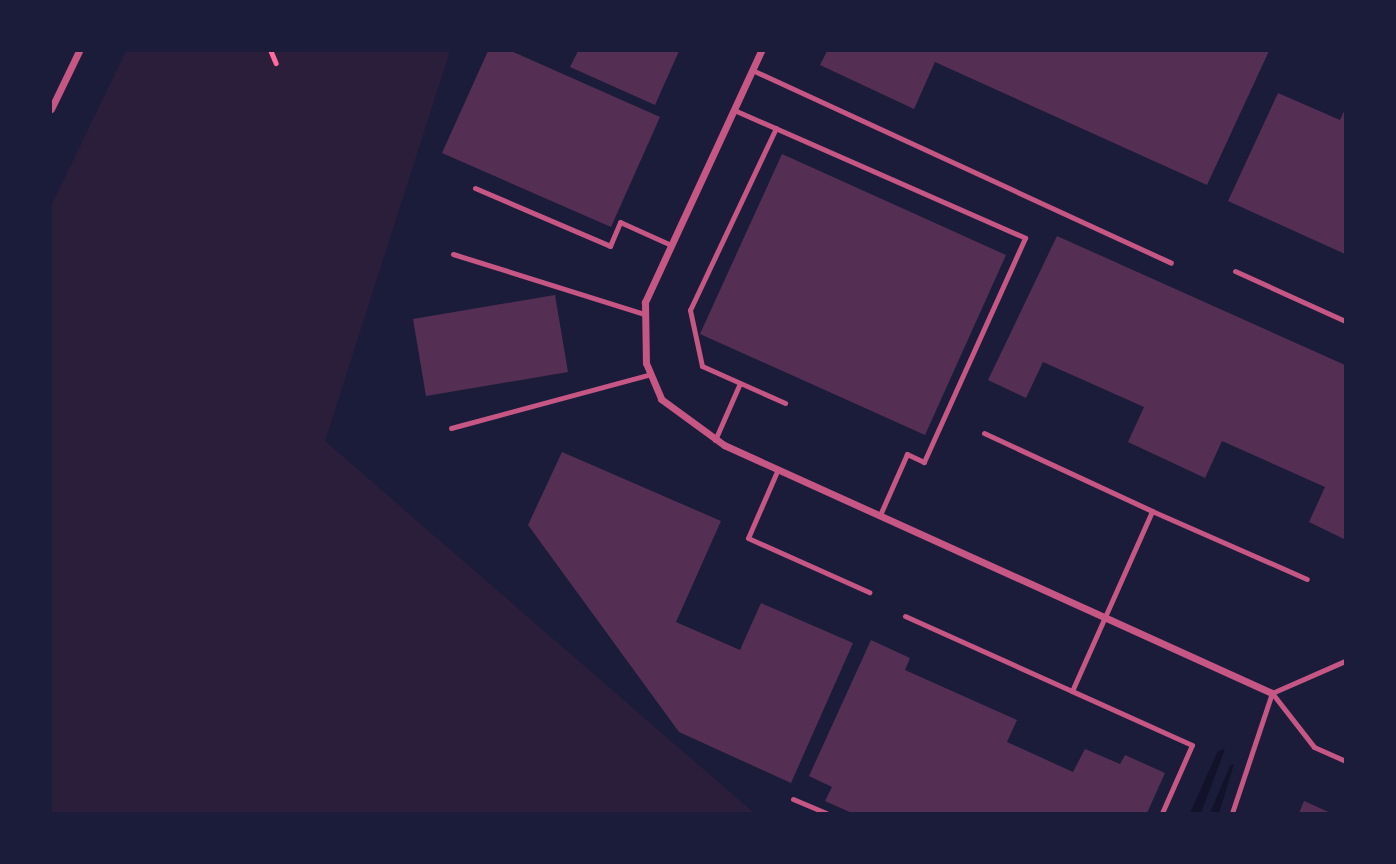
<!DOCTYPE html>
<style>
body{margin:0}
#map{position:relative;width:1396px;height:864px;overflow:hidden;background:#1b1b3a;font-family:Figtree,sans-serif}
div>[style]{position:absolute}
[style*='--x']{left:calc(var(--x)*1px);top:calc(var(--y)*1px);width:calc(var(--w)*1px);rotate:calc(var(--a)*1deg)}
.green>*{inset:0;background:#2a1e3b}
.water>*{inset:0;background:#12122b}
.building>*{inset:0;background:#542f53}
.path>*{height:4.5px;margin:-2.25px;padding:0 2.25px;transform-origin:2.25px;border-radius:2.25px;background:#ff6b9d}
.service>*{height:5px;margin:-2.5px;padding:0 2.5px;transform-origin:2.5px;border-radius:2.5px;background:#c65784}
.minor>*{height:7px;margin:-3.5px;padding:0 3.5px;transform-origin:3.5px;border-radius:3.5px;background:#c65784}
span{translate:-50% -50%;white-space:nowrap;text-align:center;line-height:1.15;-webkit-text-stroke:5px #1b1b3a;paint-order:stroke}
.frame{position:absolute;inset:0;border:52px solid #1b1b3a;pointer-events:none}
</style>
<div id="map">
<div class="green">
<i style="clip-path:polygon(126px 51px,450px 51px,325px 441px,754px 813px,51px 813px,51px 206px)"></i>
</div>
<div class="water">
<i style="clip-path:polygon(1225px 749px,1201px 813px,1190px 813px,1218px 751px)"></i>
<i style="clip-path:polygon(1234px 764px,1219px 813px,1210px 813px,1230px 766px)"></i>
</div>
<div class="building">
<i style="clip-path:polygon(488px 51px,511px 51px,660px 117px,611px 227px,442px 153px)"></i>
<i style="clip-path:polygon(578px 51px,679px 51px,655px 105px,570px 67px)"></i>
<i style="clip-path:polygon(827px 51px,1269px 51px,1207px 185px,935px 62px,914px 109px,820px 65px)"></i>
<i style="clip-path:polygon(1278px 93px,1340px 120px,1345px 109px,1345px 254px,1228px 201px)"></i>
<i style="clip-path:polygon(782px 154px,1006px 255px,925px 435px,700px 334px)"></i>
<i style="clip-path:polygon(1057px 236px,1345px 365px,1344px 539px,1309px 522px,1325px 487px,1222px 441px,1205px 478px,1128px 442px,1144px 407px,1043px 362px,1026px 398px,988px 380px)"></i>
<i style="clip-path:polygon(555px 295px,568px 372px,426px 396px,413px 319px)"></i>
<i style="clip-path:polygon(562px 452px,721px 521px,676px 622px,740px 650px,761px 603px,853px 643px,791px 783px,679px 732px,528px 525px)"></i>
<i style="clip-path:polygon(871px 640px,910px 658px,905px 670px,1017px 720px,1007px 742px,1073px 772px,1085px 749px,1120px 764px,1125px 755px,1165px 773px,1147px 813px,852px 813px,825px 801px,832px 787px,809px 776px)"></i>
<i style="clip-path:polygon(1304px 801px,1331px 813px,1299px 813px)"></i>
</div>
<div class="path">
<i style="--x:271;--y:51;--w:13;--a:67"></i>
</div>
<div class="service">
<i style="--x:752;--y:70;--w:461;--a:24.7"></i>
<i style="--x:734;--y:110;--w:318;--a:23.7"></i>
<i style="--x:1025;--y:238;--w:246;--a:114.3"></i>
<i style="--x:924;--y:462;--w:19;--a:-155"></i>
<i style="--x:907;--y:454;--w:67;--a:113.9"></i>
<i style="--x:776;--y:128;--w:201;--a:115.3"></i>
<i style="--x:690;--y:310;--w:57;--a:77.9"></i>
<i style="--x:702;--y:366;--w:91;--a:24"></i>
<i style="--x:475;--y:188;--w:147;--a:23.2"></i>
<i style="--x:610;--y:246;--w:26;--a:-67"></i>
<i style="--x:620;--y:222;--w:56;--a:24.3"></i>
<i style="--x:453;--y:254;--w:200;--a:17.4"></i>
<i style="--x:1235;--y:271;--w:121;--a:24.4"></i>
<i style="--x:451;--y:428;--w:207;--a:-15.1"></i>
<i style="--x:984;--y:433;--w:185;--a:24.9"></i>
<i style="--x:715;--y:440;--w:62;--a:-66.3"></i>
<i style="--x:778;--y:469;--w:75;--a:113.5"></i>
<i style="--x:748;--y:538;--w:133;--a:24.1"></i>
<i style="--x:905;--y:616;--w:183;--a:24.2"></i>
<i style="--x:1272;--y:693;--w:68;--a:52.1"></i>
<i style="--x:1314;--y:747;--w:34;--a:24"></i>
<i style="--x:793;--y:799;--w:36;--a:23"></i>
<i style="--x:1162;--y:813;--w:74;--a:-66.2"></i>
<i style="--x:1192;--y:745;--w:132;--a:-155.8"></i>
<i style="--x:1072;--y:691;--w:197;--a:-66"></i>
<i style="--x:1152;--y:511;--w:169;--a:23.7"></i>
<i style="--x:1232;--y:813;--w:126;--a:-71.6"></i>
<i style="--x:1272;--y:693;--w:80;--a:-23.7"></i>
</div>
<div class="minor">
<i style="--x:761;--y:51;--w:277;--a:114.8"></i>
<i style="--x:645;--y:302;--w:61;--a:89.1"></i>
<i style="--x:646;--y:363;--w:39;--a:67"></i>
<i style="--x:661;--y:399;--w:78;--a:36.1"></i>
<i style="--x:724;--y:445;--w:602;--a:24.35"></i>
<i style="--x:51;--y:109;--w:64;--a:-64.2"></i>
</div>
<div class="frame"></div>
</div>
